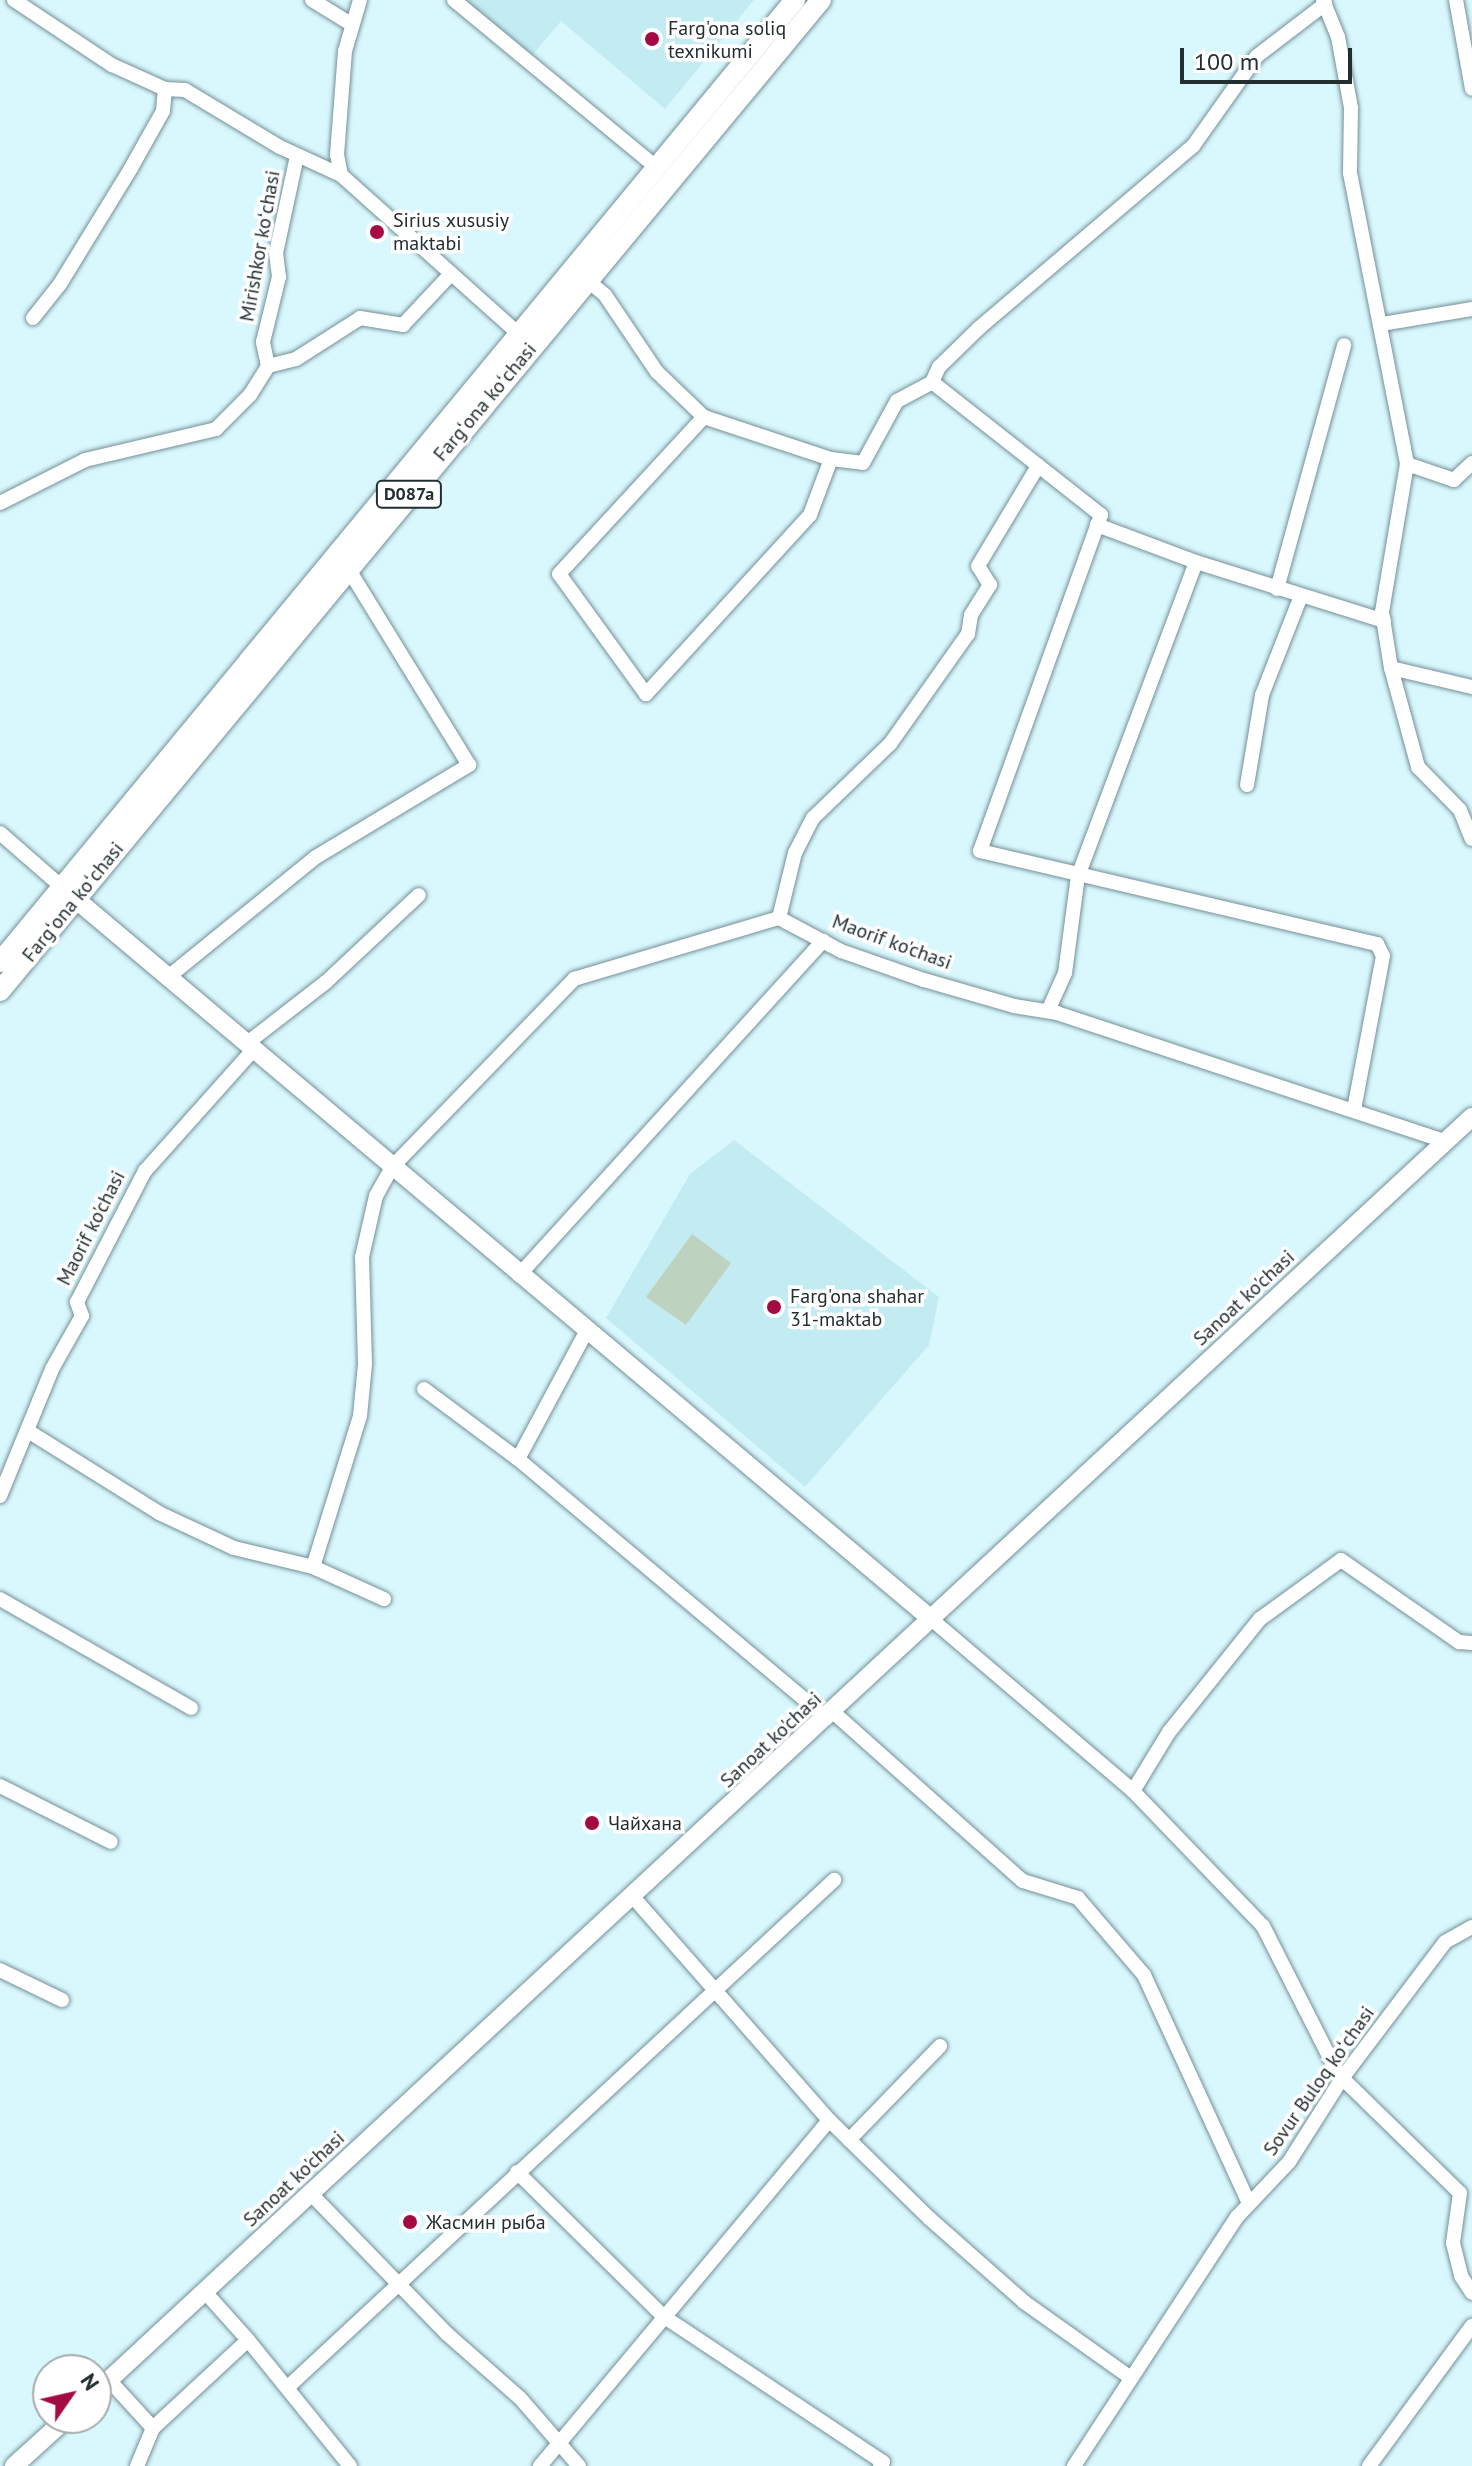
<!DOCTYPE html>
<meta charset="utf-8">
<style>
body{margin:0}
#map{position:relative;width:1472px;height:2466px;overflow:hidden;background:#d9f8fe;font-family:"PT Sans",sans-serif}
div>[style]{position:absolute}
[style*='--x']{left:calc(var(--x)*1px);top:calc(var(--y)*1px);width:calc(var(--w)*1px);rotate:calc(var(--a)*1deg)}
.built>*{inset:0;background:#c3ebf2}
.green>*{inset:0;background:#bed3bf}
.roads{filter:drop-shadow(0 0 2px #749096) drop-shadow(0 0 2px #749096)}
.street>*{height:14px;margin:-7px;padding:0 7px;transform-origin:7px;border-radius:7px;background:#fff}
.secondary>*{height:18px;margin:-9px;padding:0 9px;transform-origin:9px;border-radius:9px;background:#fff}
.primary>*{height:20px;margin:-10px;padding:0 10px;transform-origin:10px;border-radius:10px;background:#fff}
.dots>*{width:22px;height:22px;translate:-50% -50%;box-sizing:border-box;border:4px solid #fff;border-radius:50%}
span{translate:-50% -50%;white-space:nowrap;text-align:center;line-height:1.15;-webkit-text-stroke:7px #fff;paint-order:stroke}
.shield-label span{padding:2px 6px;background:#fff;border:2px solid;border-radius:6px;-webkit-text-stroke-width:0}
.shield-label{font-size:18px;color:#222e30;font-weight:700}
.poi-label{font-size:20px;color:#222e30}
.left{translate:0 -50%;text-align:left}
.street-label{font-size:20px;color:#222e30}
.north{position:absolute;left:32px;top:2354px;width:80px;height:80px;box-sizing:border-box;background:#fff;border:2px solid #a7abac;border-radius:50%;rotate:56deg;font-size:22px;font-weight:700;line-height:32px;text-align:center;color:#222e30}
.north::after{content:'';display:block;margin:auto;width:28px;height:36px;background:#a40b42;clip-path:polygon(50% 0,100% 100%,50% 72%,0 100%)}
.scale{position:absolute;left:1180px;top:48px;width:172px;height:36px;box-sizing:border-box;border:4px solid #222e30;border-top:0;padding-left:10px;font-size:24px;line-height:28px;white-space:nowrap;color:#222e30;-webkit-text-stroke:6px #fff;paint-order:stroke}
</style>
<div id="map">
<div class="built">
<i style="clip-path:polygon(464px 0,754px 0,665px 109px,561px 21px,531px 57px)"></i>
<i style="clip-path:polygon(734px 1140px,939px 1297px,929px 1345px,805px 1487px,606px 1318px,690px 1174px)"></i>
</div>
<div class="green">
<i style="clip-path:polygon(692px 1234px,731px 1263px,686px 1325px,646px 1297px)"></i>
</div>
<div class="roads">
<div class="street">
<i style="--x:14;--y:0;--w:118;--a:33.6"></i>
<i style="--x:112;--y:65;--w:58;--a:24.4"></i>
<i style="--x:165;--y:89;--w:20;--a:3"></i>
<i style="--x:185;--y:90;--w:111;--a:31"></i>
<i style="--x:280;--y:147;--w:67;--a:24.7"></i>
<i style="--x:341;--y:175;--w:237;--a:41.8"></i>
<i style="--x:312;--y:0;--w:46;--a:31.6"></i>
<i style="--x:454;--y:0;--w:262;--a:39.6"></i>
<i style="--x:1323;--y:0;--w:40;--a:68"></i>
<i style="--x:1338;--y:37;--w:72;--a:79.6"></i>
<i style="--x:1351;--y:108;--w:65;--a:90.9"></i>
<i style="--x:1350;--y:173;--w:297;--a:78.9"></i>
<i style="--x:1456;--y:0;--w:90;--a:79.8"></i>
<i style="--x:341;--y:175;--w:20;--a:-101"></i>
<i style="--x:337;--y:155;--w:104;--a:-85.6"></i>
<i style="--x:345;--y:51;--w:53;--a:-73.6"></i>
<i style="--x:583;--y:277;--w:28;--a:39"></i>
<i style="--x:605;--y:295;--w:93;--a:56"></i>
<i style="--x:657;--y:372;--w:65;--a:43.8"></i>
<i style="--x:704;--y:417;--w:134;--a:18.3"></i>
<i style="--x:831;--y:459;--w:60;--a:110.6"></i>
<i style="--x:810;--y:515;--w:243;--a:132.5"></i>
<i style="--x:646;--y:694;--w:148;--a:-125.9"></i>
<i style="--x:559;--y:574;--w:214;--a:-47.3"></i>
<i style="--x:33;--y:318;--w:43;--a:-51.5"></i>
<i style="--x:60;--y:284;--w:136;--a:-58.5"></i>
<i style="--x:131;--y:168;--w:65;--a:-60.7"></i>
<i style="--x:163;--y:111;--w:22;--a:-85"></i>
<i style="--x:1382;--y:324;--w:91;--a:-9.5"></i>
<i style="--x:268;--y:366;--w:29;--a:-14"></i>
<i style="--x:296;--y:359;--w:76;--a:-32.6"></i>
<i style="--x:360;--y:318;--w:44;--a:9.2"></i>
<i style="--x:403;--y:325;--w:67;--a:-46.8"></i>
<i style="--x:932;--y:382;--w:17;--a:-65"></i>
<i style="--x:939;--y:367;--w:56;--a:-44.3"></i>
<i style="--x:979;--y:328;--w:281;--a:-40.4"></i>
<i style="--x:1193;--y:146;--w:110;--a:-54.6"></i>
<i style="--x:1257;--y:56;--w:86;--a:-37.4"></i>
<i style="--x:831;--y:459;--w:32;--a:7"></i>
<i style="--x:863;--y:463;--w:71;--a:-61.3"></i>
<i style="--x:897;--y:401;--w:40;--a:-28"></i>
<i style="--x:932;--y:382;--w:215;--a:38.2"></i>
<i style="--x:1101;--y:515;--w:357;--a:109.8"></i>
<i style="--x:980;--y:851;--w:408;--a:13.2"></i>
<i style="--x:1377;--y:944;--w:13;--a:63"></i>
<i style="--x:1383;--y:956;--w:156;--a:100.7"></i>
<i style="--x:1472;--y:463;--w:25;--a:137"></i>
<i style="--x:1454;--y:480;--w:50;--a:-161.2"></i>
<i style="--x:1407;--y:464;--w:150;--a:99.6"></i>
<i style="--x:1382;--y:612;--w:57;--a:80.9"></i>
<i style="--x:1391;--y:668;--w:103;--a:74.7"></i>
<i style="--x:1418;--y:767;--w:60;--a:45.7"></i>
<i style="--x:1460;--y:810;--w:31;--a:68"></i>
<i style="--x:0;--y:503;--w:95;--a:-26.8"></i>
<i style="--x:85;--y:460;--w:135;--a:-13.3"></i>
<i style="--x:216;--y:429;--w:48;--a:-45"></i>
<i style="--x:250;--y:395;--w:34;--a:-58"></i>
<i style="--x:268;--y:366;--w:25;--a:-102"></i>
<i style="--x:263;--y:342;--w:67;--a:-76.2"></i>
<i style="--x:279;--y:277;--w:24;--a:-97"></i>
<i style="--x:276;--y:253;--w:99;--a:-77.8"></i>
<i style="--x:1196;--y:562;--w:197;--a:17.4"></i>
<i style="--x:1277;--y:589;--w:253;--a:-74.6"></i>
<i style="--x:1391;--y:668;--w:83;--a:13.2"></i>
<i style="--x:1247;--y:785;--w:91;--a:-80.5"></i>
<i style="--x:1262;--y:695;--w:106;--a:-68.5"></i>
<i style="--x:0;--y:833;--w:82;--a:41.1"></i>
<i style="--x:779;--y:918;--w:67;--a:-76.2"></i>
<i style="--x:795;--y:853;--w:39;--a:-63"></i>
<i style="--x:813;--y:818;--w:107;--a:-43.9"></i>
<i style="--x:890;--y:744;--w:135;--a:-54.7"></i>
<i style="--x:968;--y:634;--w:19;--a:-81"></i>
<i style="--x:971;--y:615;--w:36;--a:-58"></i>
<i style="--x:990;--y:585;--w:22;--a:-122"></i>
<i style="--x:978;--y:566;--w:117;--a:-59"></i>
<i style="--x:167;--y:978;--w:192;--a:-39.1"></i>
<i style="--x:316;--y:857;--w:179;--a:-31"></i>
<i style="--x:469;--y:765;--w:231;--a:-121.6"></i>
<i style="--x:1048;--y:1011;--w:42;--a:-65.9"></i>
<i style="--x:1065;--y:973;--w:98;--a:-82.4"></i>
<i style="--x:1078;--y:876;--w:335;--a:-69.4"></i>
<i style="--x:1196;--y:562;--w:106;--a:-159.5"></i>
<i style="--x:246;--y:1044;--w:101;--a:-37.8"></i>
<i style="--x:326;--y:982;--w:127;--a:-43.1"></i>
<i style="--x:519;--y:1275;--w:452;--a:-47.7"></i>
<i style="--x:424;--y:1389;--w:117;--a:36.7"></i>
<i style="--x:518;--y:1459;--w:403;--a:40"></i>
<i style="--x:28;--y:1431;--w:155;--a:32"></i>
<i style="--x:159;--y:1513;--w:83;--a:25"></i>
<i style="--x:234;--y:1548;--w:81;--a:13.5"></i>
<i style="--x:313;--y:1567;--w:78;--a:24.3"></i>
<i style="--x:518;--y:1459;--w:144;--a:-61.8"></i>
<i style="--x:0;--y:1496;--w:137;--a:-67.7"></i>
<i style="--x:52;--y:1369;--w:61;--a:-60.5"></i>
<i style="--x:82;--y:1316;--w:15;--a:-110"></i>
<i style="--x:77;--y:1302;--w:148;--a:-62.6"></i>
<i style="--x:145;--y:1171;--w:162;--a:-48.2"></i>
<i style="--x:313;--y:1567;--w:158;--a:-72.7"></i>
<i style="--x:360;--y:1416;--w:52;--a:-84.5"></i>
<i style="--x:365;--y:1364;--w:107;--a:-91.6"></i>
<i style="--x:362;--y:1257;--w:63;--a:-77.1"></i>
<i style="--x:376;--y:1196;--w:33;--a:-61"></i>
<i style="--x:392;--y:1167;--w:262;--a:-45.9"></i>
<i style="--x:574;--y:979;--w:214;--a:-16.6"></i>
<i style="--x:779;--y:918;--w:70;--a:28"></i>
<i style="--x:841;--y:951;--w:88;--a:19.3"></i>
<i style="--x:924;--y:980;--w:94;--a:16.1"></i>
<i style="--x:1014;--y:1006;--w:44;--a:9.2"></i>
<i style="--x:1057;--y:1013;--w:410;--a:18.3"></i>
<i style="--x:0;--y:1599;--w:220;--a:29.7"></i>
<i style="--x:930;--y:1618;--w:267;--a:40.4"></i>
<i style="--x:1133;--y:1791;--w:187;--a:46.1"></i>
<i style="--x:1263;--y:1926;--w:166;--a:63.1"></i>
<i style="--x:1338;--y:2074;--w:170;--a:44.3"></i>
<i style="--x:1460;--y:2193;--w:50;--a:98"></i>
<i style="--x:1453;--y:2243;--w:34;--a:76"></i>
<i style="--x:1461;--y:2276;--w:20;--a:57"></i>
<i style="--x:833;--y:1712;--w:254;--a:41.7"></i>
<i style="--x:1023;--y:1881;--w:58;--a:17.2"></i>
<i style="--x:1078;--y:1898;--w:101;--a:49.4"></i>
<i style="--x:1144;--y:1975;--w:251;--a:65.3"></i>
<i style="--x:0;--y:1786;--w:124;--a:26.8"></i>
<i style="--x:1133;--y:1791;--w:69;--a:-58.6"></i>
<i style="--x:1169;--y:1732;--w:145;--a:-51.2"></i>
<i style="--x:1260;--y:1619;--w:100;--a:-36.1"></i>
<i style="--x:1341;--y:1560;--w:144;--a:34.8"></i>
<i style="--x:1459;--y:1642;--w:13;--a:4"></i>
<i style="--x:633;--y:1897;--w:297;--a:48.7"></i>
<i style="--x:829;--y:2120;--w:141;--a:44.4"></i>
<i style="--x:930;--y:2219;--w:125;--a:41.4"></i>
<i style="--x:1024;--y:2302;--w:131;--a:35.4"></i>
<i style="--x:0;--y:1970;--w:69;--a:25.8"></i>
<i style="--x:849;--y:2140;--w:131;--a:-45.9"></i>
<i style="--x:517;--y:2172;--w:205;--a:44.6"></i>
<i style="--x:663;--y:2316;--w:264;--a:33.6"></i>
<i style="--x:883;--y:2462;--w:5;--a:127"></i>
<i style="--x:311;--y:2194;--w:194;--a:45.8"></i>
<i style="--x:446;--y:2333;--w:98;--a:41.3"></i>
<i style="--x:520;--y:2398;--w:90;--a:49.1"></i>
<i style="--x:205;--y:2292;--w:64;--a:48.1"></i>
<i style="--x:109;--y:2380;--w:65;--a:47.5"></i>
<i style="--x:153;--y:2428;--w:41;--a:112.8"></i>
<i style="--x:289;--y:2386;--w:744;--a:-42.87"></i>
<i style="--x:153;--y:2428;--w:129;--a:-42.8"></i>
<i style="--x:248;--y:2340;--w:162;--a:51"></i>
<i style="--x:540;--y:2466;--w:451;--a:-50.1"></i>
<i style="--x:1074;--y:2466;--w:298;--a:-56.8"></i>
<i style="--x:1237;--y:2217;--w:76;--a:-46.6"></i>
<i style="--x:1289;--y:2162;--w:101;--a:-57.6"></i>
<i style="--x:1343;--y:2077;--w:169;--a:-52.9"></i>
<i style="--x:1445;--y:1942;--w:31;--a:-29"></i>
<i style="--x:1369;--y:2466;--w:174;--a:-53.7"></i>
</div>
<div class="secondary">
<i style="--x:66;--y:891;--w:1129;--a:40.08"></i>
<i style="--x:96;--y:2392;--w:1876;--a:-42.82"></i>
<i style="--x:14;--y:2466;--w:72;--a:-42.2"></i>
</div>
<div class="primary">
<i style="--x:0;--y:962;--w:1248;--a:-50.43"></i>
<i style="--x:0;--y:991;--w:1287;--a:-50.36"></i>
</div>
</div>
<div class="dots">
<i style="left:652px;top:39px;background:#a40b42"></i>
<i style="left:377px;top:232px;background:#a40b42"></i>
<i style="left:774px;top:1307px;background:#a40b42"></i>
<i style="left:592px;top:1823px;background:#a40b42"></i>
<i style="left:410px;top:2222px;background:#a40b42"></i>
</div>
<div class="shield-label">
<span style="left:409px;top:494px">D087a</span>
</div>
<div class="poi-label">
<span class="left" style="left:668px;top:40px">Farg'ona soliq<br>texnikumi</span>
<span class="left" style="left:393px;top:232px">Sirius xususiy<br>maktabi</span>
<span class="left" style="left:790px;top:1308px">Farg'ona shahar<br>31-maktab</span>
<span class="left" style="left:608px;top:1823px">Чайхана</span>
<span class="left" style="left:426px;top:2222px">Жасмин рыба</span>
</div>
<div class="street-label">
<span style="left:260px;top:246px;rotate:-80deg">Mirishkor koʻchasi</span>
<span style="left:485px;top:402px;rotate:-50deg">Fargʻona koʻchasi</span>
<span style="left:73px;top:902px;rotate:-51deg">Fargʻona koʻchasi</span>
<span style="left:892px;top:942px;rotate:20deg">Maorif ko'chasi</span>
<span style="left:91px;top:1228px;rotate:-63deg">Maorif ko'chasi</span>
<span style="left:1244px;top:1298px;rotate:-43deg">Sanoat ko'chasi</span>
<span style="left:771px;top:1740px;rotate:-43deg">Sanoat ko'chasi</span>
<span style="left:1319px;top:2081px;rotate:-55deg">Sovur Buloq koʻchasi</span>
<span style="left:294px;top:2179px;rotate:-43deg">Sanoat ko'chasi</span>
</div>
<div class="north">N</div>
<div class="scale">100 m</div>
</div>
